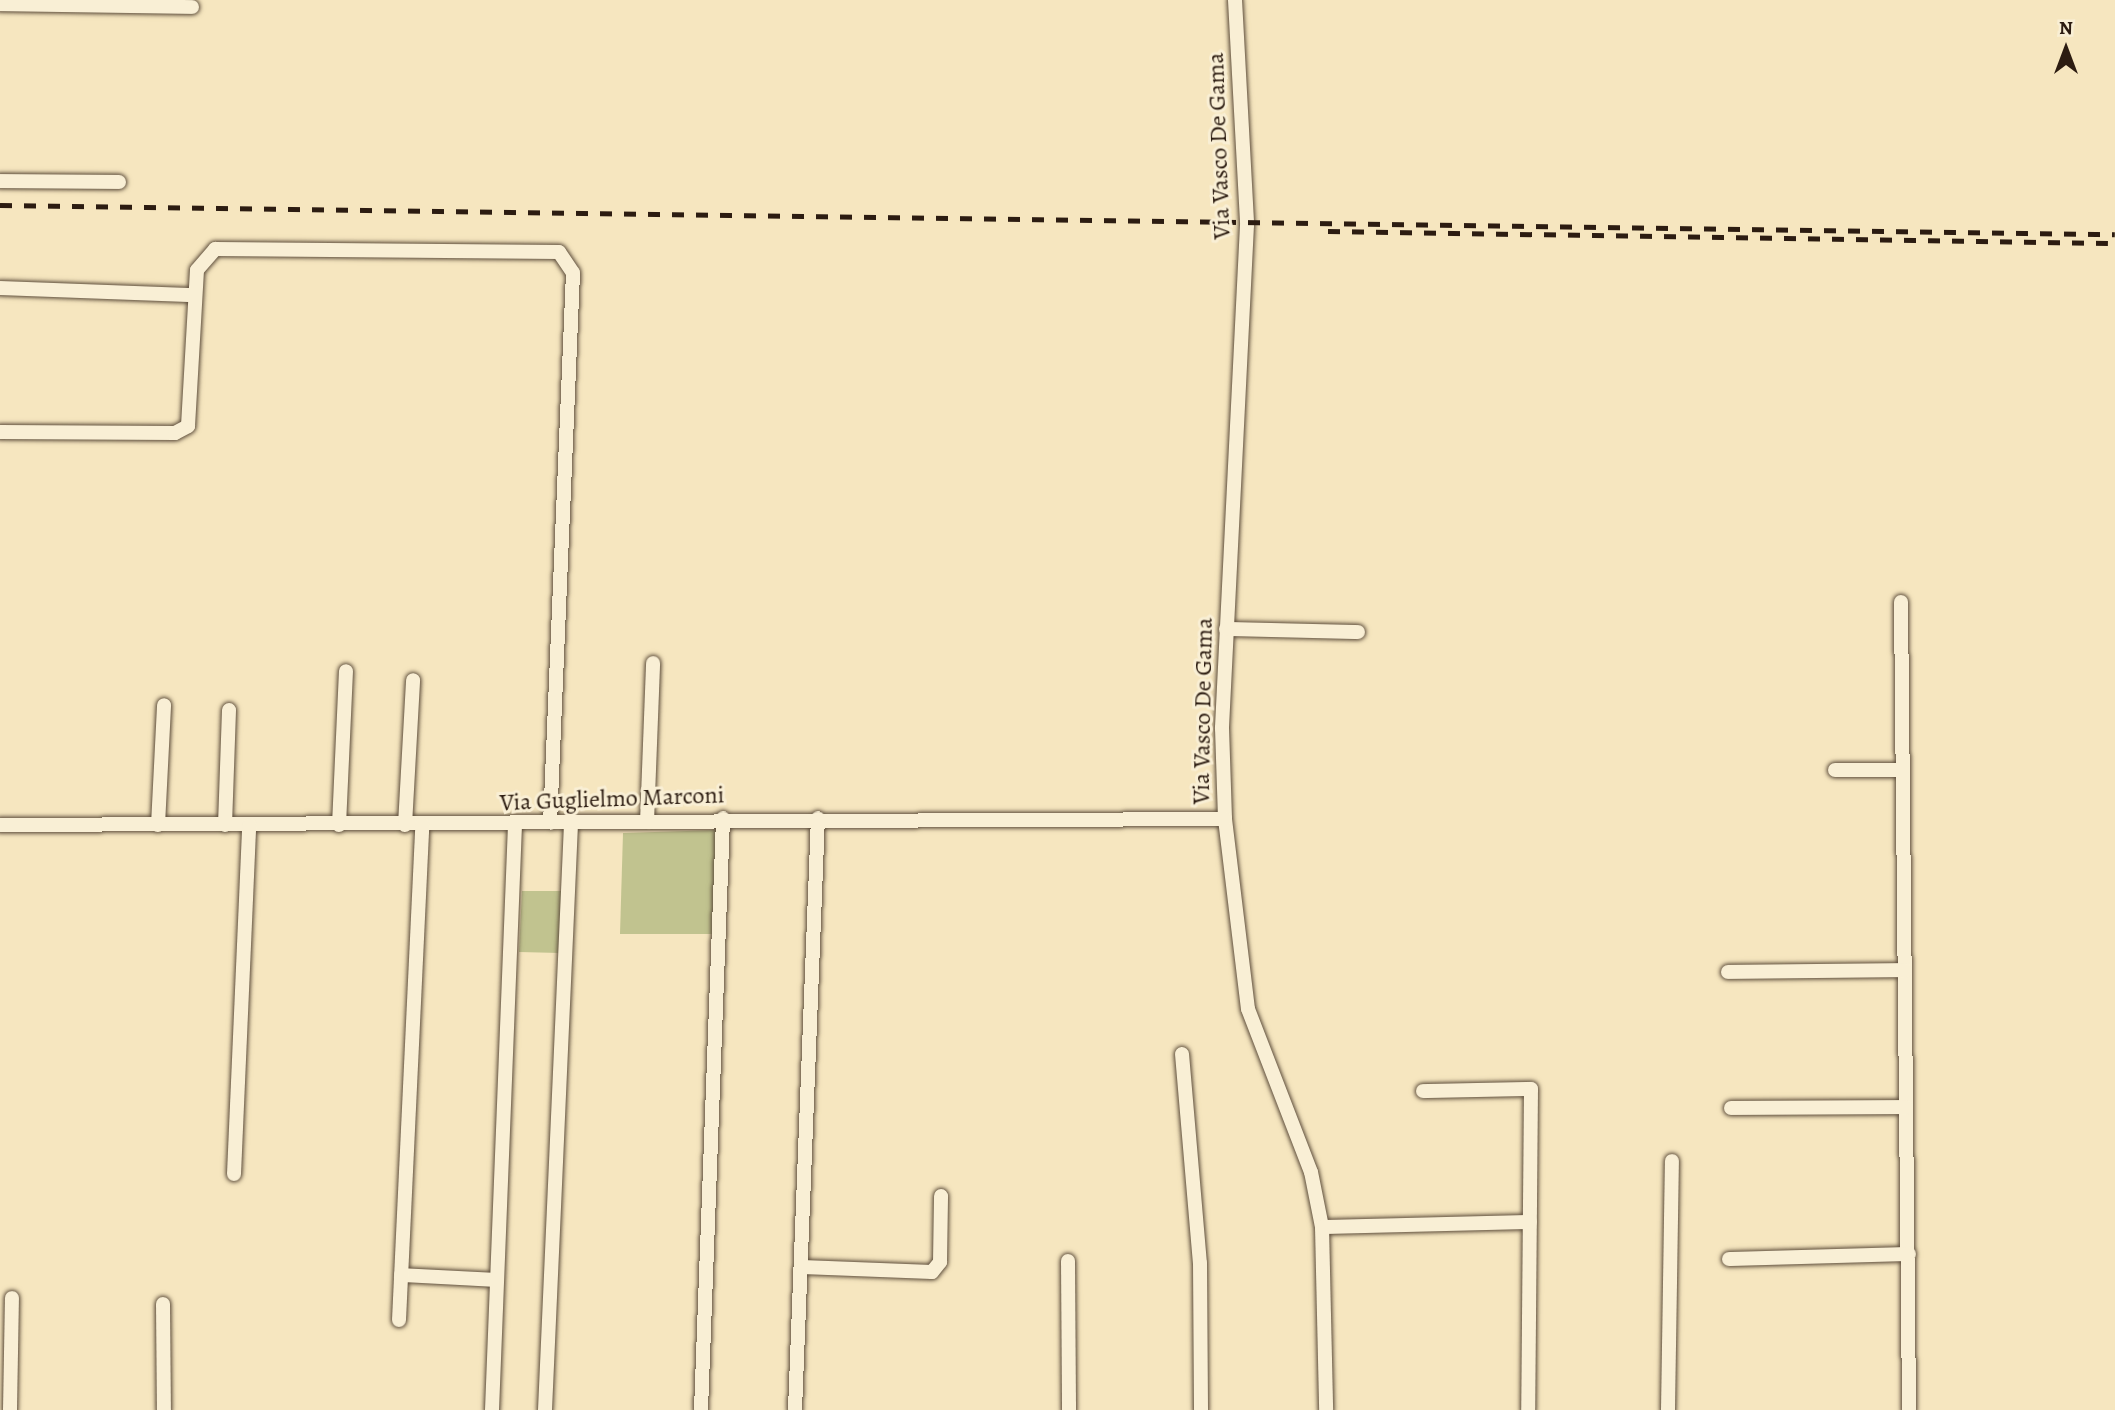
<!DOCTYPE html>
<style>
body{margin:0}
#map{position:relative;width:2115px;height:1410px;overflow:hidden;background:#f6e6bf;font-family:Alegreya,serif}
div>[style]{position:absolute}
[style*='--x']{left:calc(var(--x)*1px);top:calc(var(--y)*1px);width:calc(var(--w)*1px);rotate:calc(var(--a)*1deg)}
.green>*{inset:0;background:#c1c38f}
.roads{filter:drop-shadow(0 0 2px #5e4e3c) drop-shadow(0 0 2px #5e4e3c)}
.street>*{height:14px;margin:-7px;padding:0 7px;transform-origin:7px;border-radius:7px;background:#f9efd5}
.rail>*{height:5px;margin-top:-2.5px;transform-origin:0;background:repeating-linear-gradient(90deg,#2c1c11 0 12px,transparent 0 24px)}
span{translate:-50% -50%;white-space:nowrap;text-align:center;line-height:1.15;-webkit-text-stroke:6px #f9efd5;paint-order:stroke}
.street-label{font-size:24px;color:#2c1c11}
.north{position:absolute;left:2031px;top:14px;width:70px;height:70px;-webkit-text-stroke:5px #f9efd5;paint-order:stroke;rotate:0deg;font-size:19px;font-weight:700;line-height:28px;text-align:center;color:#2c1c11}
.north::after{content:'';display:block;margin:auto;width:24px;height:32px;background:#2c1c11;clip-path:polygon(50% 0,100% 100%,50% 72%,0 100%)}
</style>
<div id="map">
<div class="green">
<i style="clip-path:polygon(718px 830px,713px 934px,620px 934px,623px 833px)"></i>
<i style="clip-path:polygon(522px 891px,562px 891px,560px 953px,519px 952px)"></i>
</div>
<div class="roads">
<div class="street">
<i style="--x:1235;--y:0;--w:225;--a:86.9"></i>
<i style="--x:1247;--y:225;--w:504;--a:92.85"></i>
<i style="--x:1222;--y:728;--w:91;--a:88.1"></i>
<i style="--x:1225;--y:819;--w:191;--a:83.1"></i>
<i style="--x:1248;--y:1009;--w:175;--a:68.9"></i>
<i style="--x:1311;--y:1172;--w:56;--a:78.7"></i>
<i style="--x:1322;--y:1227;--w:183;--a:88.7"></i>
<i style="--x:0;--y:4;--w:192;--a:0.9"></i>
<i style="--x:0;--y:181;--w:119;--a:0.5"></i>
<i style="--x:0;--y:288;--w:195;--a:2.1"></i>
<i style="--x:0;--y:432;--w:175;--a:0.3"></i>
<i style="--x:175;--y:433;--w:15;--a:-28"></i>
<i style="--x:188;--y:426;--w:156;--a:-86.7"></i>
<i style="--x:197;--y:270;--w:28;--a:-49"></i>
<i style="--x:215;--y:249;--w:344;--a:0.5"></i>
<i style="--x:559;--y:252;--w:25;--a:56"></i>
<i style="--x:573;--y:273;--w:550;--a:92.39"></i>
<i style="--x:1901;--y:602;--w:808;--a:89.43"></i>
<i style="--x:1226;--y:629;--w:132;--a:1.3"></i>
<i style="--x:1835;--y:770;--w:68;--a:0"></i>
<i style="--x:647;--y:822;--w:159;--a:-87.8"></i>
<i style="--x:0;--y:825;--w:1225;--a:-0.28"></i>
<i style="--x:158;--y:825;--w:120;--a:-87.1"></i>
<i style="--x:225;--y:825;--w:115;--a:-88"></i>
<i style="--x:339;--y:825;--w:154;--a:-87.4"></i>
<i style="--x:405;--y:825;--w:145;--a:-86.8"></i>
<i style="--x:1728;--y:972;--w:177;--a:-0.6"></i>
<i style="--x:1182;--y:1054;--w:210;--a:85.1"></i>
<i style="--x:1200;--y:1263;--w:147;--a:89.6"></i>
<i style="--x:1423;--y:1091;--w:108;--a:-1.1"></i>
<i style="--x:1531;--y:1089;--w:321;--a:90.5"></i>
<i style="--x:1731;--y:1108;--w:175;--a:-0.3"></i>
<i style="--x:234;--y:1174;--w:349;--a:-87.5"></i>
<i style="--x:1322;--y:1227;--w:208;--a:-1.4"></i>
<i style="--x:1729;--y:1259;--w:180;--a:-1.6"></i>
<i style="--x:1068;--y:1261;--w:149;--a:89.6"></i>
<i style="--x:802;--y:1267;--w:130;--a:2.2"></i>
<i style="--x:932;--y:1272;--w:13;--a:-51"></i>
<i style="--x:940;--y:1262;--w:66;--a:-89.1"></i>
<i style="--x:401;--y:1275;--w:94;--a:3"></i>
<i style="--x:163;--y:1304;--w:106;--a:89.5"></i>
<i style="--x:399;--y:1320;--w:496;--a:-87.3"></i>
<i style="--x:10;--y:1410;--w:112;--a:-89"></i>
<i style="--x:492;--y:1410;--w:585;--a:-87.75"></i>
<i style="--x:545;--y:1410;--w:587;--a:-87.46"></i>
<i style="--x:701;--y:1410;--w:592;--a:-87.87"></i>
<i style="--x:795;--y:1410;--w:592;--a:-87.78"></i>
<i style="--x:1668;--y:1410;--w:249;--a:-89.1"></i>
</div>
</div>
<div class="rail">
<i style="--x:0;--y:205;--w:2115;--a:0.79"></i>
<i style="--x:1328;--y:231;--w:780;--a:0.88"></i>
</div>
<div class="street-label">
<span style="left:1219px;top:146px;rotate:-92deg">Via Vasco De Gama</span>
<span style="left:1203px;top:711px;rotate:-89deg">Via Vasco De Gama</span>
<span style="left:612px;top:799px;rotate:-2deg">Via Guglielmo Marconi</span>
</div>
<div class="north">N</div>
</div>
